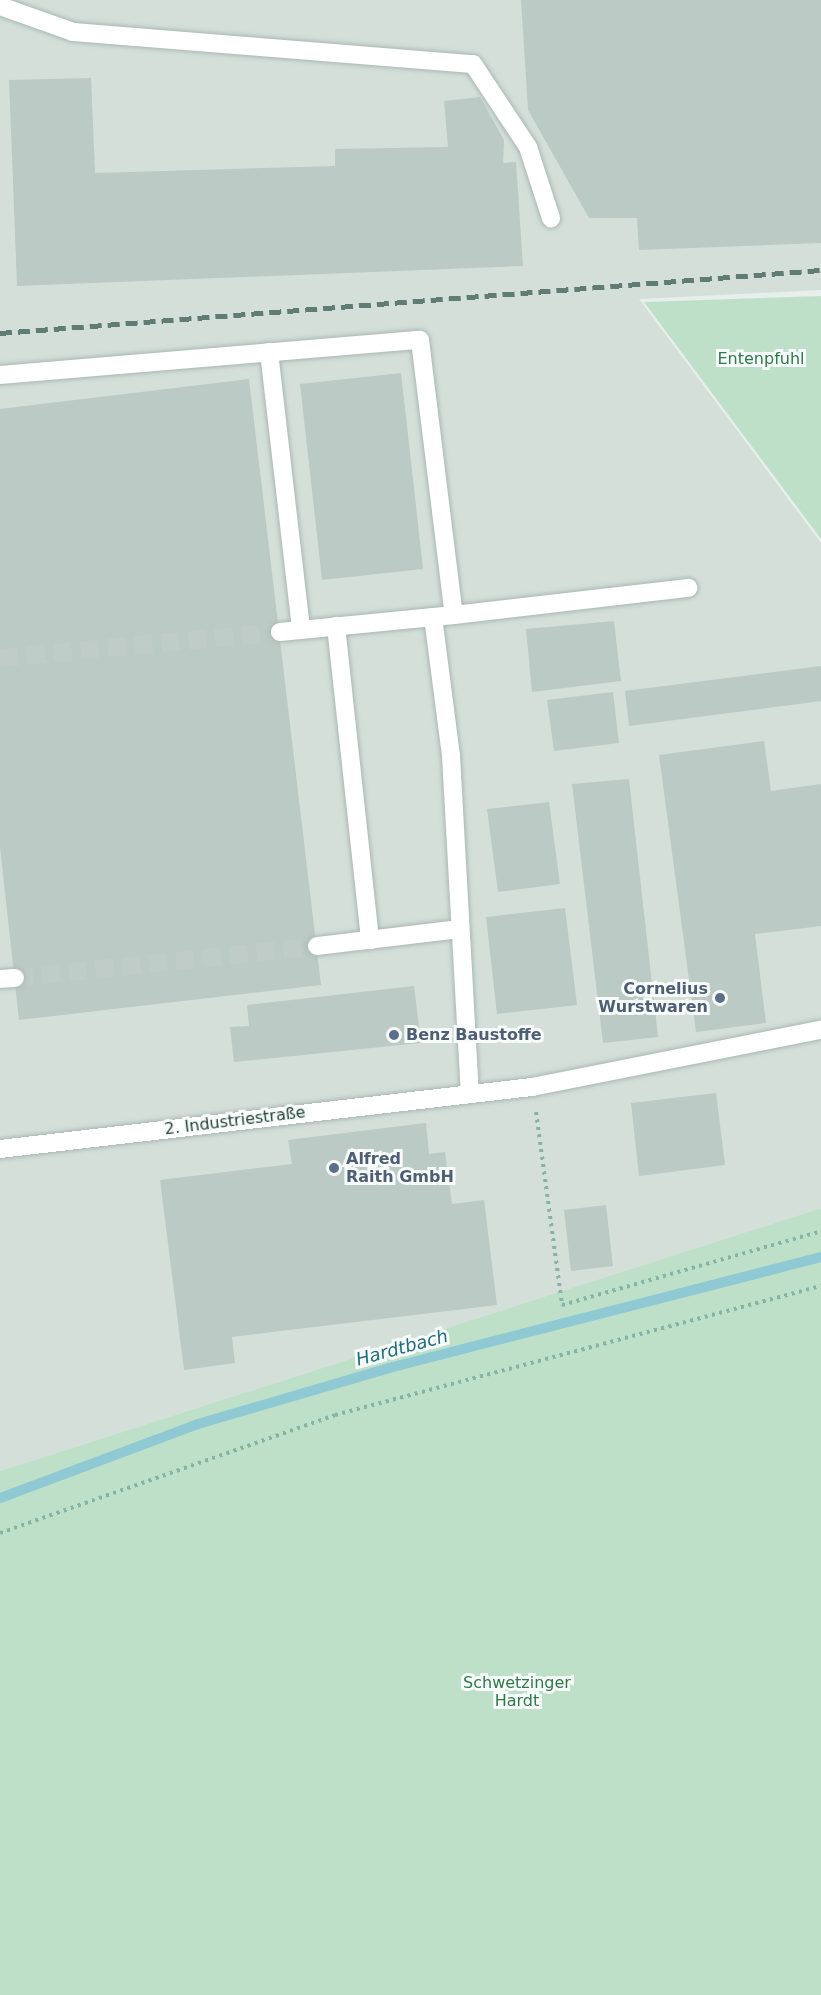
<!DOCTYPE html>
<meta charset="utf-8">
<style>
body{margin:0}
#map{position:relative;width:821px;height:1995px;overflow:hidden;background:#e6efeb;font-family:"DejaVu Sans",sans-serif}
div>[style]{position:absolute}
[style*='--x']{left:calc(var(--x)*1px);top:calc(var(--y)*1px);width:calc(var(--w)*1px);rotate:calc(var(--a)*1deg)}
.built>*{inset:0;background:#d4dfda}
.green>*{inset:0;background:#bfe0c8}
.stream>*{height:10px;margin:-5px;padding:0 5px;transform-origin:5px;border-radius:5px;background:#8ec9d4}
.building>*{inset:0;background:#bbcac4}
.minor-tunnel>*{height:18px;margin-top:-9px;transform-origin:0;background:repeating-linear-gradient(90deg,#bfccc8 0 18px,transparent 0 27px)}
.path>*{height:4px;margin-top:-2px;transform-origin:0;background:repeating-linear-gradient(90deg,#86b3a5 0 3px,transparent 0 7.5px)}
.roads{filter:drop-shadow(0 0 2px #a8b8b2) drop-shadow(0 0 2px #a8b8b2)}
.minor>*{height:18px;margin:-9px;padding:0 9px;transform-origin:9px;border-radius:9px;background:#fff}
.rail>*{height:4.5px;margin-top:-2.25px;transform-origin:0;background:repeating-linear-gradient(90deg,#5f7d75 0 12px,transparent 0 18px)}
.dots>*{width:16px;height:16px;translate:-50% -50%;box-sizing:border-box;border:3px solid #f7fbf9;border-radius:50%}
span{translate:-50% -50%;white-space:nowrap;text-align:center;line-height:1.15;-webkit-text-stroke:6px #f7fbf9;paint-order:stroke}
.park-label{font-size:16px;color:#2d7a4b}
.service-label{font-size:16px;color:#4e5e75;font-weight:700}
.right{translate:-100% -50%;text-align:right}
.left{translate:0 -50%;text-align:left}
.street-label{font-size:16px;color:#24423a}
.water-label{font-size:18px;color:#1c6f80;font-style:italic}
</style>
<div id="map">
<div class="built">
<i style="clip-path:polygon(0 0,821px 0,821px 290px,639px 299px,821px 543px,821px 1208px,0 1471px)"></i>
</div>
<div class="green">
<i style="clip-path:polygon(821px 296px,821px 539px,644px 302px)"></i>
<i style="clip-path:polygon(821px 1208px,821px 1995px,0 1995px,0 1471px)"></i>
</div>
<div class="stream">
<i style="--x:0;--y:1498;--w:211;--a:-20.5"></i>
<i style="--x:198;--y:1424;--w:199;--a:-16.3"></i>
<i style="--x:389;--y:1368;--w:446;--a:-14.4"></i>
</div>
<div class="building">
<i style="clip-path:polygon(521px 0,821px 0,821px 243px,639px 250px,637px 218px,589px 218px,528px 110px)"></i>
<i style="clip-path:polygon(91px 78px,95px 173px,335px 166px,335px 149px,448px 147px,444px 101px,480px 97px,504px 140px,503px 163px,516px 162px,523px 266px,17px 286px,9px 80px)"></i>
<i style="clip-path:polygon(401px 373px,423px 569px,322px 580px,300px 384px)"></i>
<i style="clip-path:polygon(249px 379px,321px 985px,19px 1020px,0 847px,0 409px)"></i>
<i style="clip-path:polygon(614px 621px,621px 681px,532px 692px,526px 629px)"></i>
<i style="clip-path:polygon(821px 666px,821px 701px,629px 726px,625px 691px)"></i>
<i style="clip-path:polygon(613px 692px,619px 743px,554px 751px,547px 700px)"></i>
<i style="clip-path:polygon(764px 741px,771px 791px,821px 784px,821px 926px,755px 934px,766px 1023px,696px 1032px,659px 755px)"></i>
<i style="clip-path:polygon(629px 779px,658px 1037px,603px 1043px,572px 784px)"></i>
<i style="clip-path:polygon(549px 802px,560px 884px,498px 892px,487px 809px)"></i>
<i style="clip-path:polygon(565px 908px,577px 1005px,497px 1014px,486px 917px)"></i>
<i style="clip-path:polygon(414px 986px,421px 1043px,234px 1062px,230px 1027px,249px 1026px,247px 1005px)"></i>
<i style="clip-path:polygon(716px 1093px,725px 1165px,639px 1176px,631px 1103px)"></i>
<i style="clip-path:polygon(426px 1123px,429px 1154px,445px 1152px,452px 1204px,484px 1200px,497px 1305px,232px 1337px,235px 1363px,184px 1370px,160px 1180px,292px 1164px,288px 1140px)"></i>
<i style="clip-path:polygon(606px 1205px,613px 1266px,571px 1271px,564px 1210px)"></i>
</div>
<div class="minor-tunnel">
<i style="--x:0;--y:658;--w:281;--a:-5.3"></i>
<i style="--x:15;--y:978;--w:304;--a:-6"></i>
</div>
<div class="path">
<i style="--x:536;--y:1112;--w:195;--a:82.3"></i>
<i style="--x:562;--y:1305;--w:269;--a:-15.9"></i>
<i style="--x:0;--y:1533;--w:355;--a:-19.4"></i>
<i style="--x:335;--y:1415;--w:503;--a:-14.87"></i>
</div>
<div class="roads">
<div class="minor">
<i style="--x:0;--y:6;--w:77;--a:19.6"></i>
<i style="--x:73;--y:32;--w:401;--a:4.6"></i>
<i style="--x:473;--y:64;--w:100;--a:56.5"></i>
<i style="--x:528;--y:147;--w:75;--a:72.1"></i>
<i style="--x:269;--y:352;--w:280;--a:83.4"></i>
<i style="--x:0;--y:375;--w:421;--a:-4.8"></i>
<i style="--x:420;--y:340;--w:277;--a:83"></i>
<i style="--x:454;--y:615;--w:175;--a:174.4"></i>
<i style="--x:454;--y:615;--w:236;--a:-6.6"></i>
<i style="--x:433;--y:617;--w:140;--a:82.6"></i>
<i style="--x:451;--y:756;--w:338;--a:86.8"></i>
<i style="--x:336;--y:626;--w:316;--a:83.8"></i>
<i style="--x:317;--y:946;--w:143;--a:-6.8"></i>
<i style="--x:0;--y:979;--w:15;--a:-4"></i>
<i style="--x:0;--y:1149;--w:536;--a:-6.65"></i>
<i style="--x:532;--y:1087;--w:295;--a:-11.2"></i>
</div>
</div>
<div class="rail">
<i style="--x:0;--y:333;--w:823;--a:-4.39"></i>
</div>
<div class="dots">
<i style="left:720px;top:998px;background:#5c6f8a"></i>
<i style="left:394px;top:1035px;background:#5c6f8a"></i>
<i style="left:334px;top:1168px;background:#5c6f8a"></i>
</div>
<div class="park-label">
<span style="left:761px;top:359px">Entenpfuhl</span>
<span style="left:517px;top:1692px">Schwetzinger<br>Hardt</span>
</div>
<div class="service-label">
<span class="right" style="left:708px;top:998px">Cornelius<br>Wurstwaren</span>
<span class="left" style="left:406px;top:1035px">Benz Baustoffe</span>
<span class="left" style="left:346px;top:1168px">Alfred<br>Raith GmbH</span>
</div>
<div class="street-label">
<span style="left:235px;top:1121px;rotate:-7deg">2. Industriestraße</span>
</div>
<div class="water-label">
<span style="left:402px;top:1348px;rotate:-15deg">Hardtbach</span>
</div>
</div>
